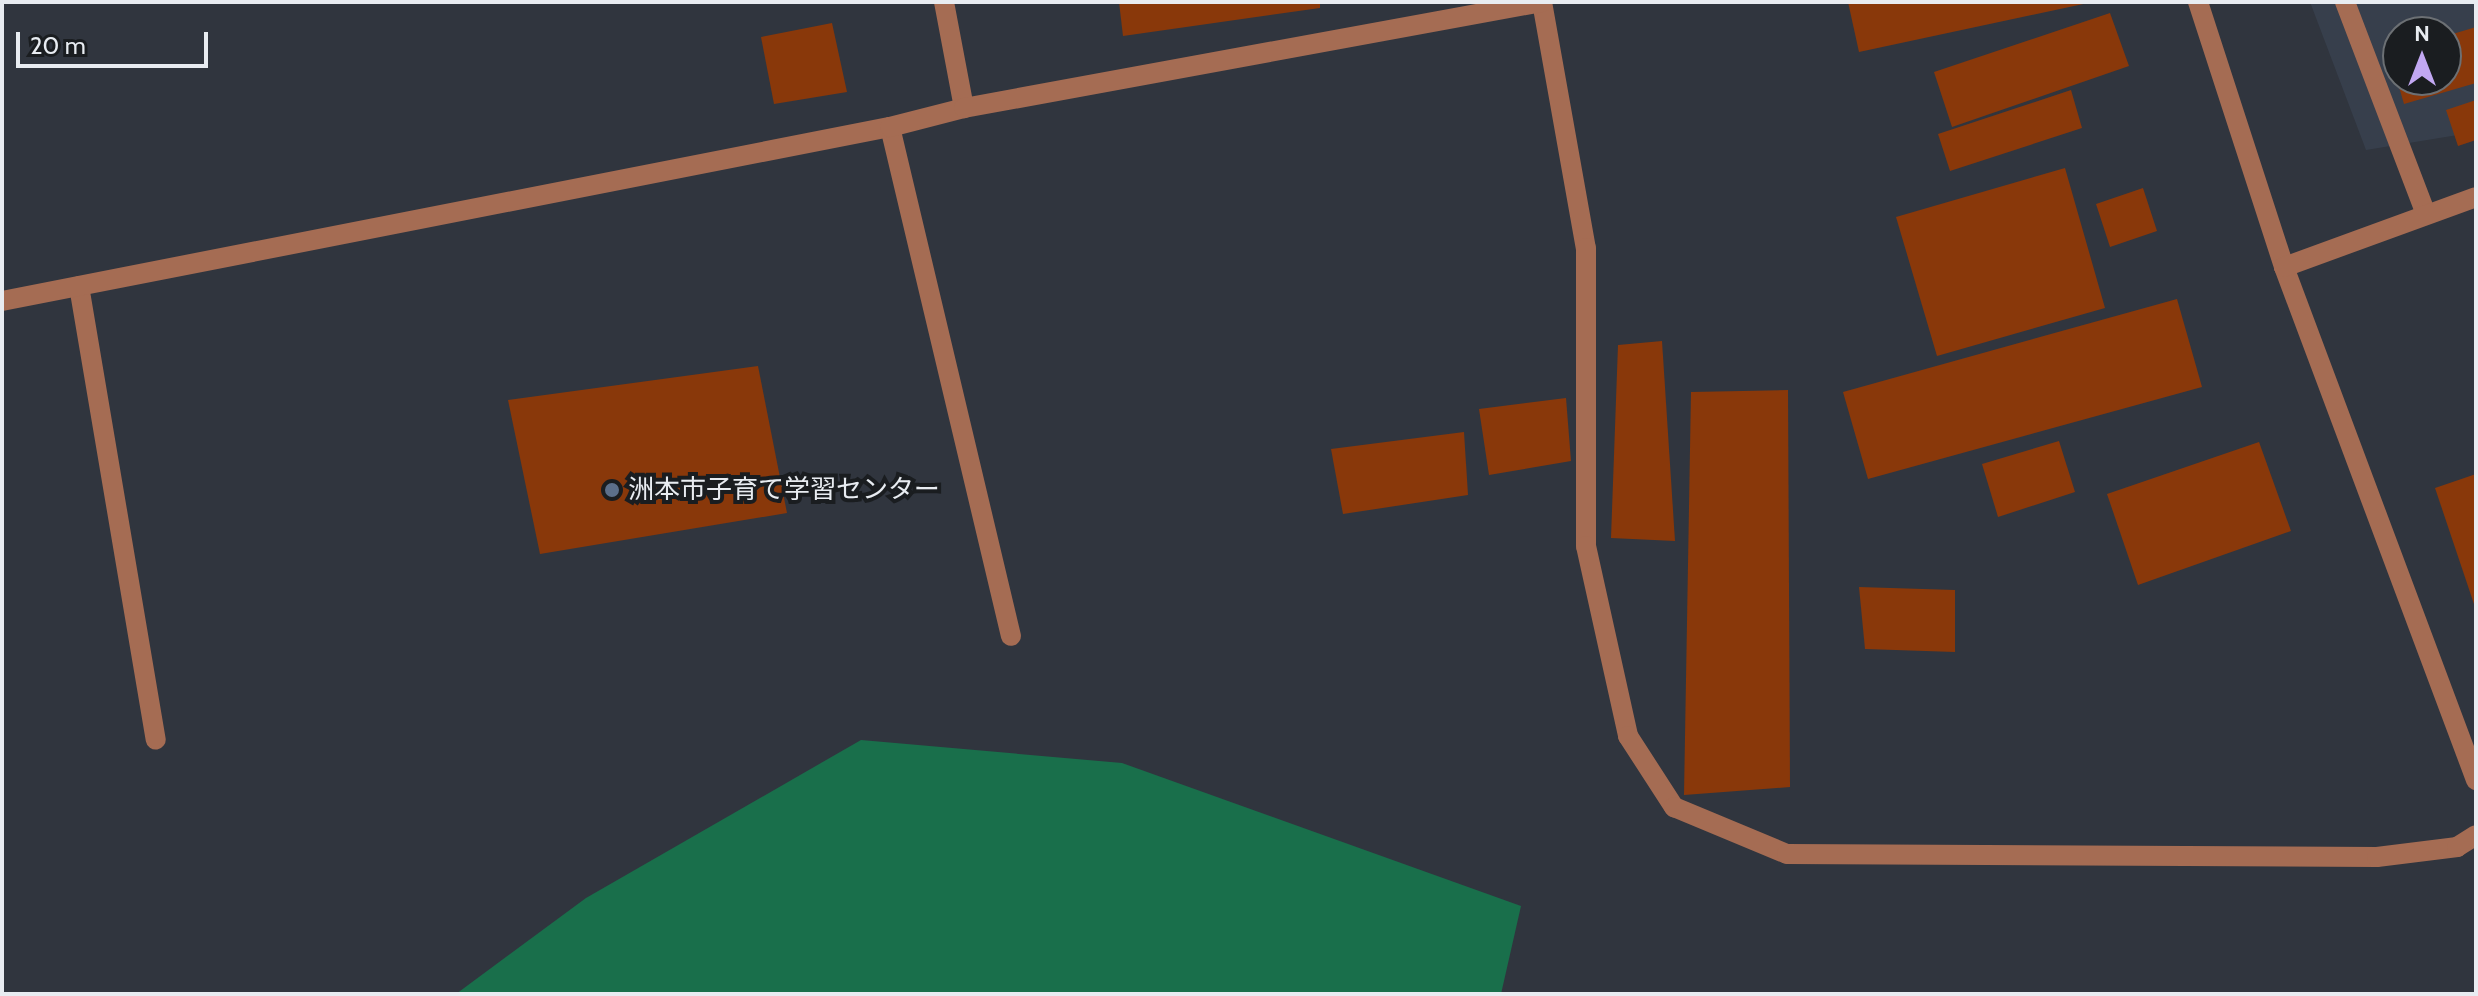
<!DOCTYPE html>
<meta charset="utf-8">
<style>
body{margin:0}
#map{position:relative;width:2478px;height:996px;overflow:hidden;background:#30353e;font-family:Cabin,"Noto Sans JP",sans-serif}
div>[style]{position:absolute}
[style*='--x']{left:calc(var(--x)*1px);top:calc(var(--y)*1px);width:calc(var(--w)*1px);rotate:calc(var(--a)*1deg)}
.built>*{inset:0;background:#373f4c}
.forest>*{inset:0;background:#196f4b}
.building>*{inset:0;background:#89380a}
.minor>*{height:20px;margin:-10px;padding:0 10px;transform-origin:10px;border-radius:10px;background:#a56c53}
.dots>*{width:22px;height:22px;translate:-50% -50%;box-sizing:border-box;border:4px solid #1a1d20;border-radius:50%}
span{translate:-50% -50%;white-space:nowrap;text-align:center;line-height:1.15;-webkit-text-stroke:8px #1a1d20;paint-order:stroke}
.poi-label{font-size:26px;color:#e8ecf1}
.left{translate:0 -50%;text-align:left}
.frame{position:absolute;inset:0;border:4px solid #e8ecf1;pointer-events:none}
.north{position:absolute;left:2382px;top:16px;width:80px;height:80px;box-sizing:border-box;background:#1a1d20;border:2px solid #6c7074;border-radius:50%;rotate:0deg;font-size:22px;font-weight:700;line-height:32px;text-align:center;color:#e8ecf1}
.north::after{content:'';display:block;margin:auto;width:28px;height:36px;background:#c2a8f2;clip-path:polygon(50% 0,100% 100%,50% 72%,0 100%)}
.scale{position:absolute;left:16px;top:32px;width:192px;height:36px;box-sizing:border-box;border:4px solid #e8ecf1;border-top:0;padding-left:10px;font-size:24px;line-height:28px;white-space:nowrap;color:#e8ecf1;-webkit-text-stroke:6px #1a1d20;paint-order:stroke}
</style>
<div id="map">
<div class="built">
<i style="clip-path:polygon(evenodd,2310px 2px,2476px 2px,2476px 132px,2366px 150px,2310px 2px,2398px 32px,2446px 32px,2446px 80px,2398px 80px,2398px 32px)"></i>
</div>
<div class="forest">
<i style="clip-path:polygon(861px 740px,1122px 763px,1521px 906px,1501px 994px,456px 994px,586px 898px)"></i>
</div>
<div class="building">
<i style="clip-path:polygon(1119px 2px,1320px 2px,1320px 8px,1123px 36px)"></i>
<i style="clip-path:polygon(1848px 2px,2088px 2px,2088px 3px,1859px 52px)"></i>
<i style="clip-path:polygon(2110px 13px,2129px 66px,1952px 127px,1934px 72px)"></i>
<i style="clip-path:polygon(832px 23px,847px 92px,774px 104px,761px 37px)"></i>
<i style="clip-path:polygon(2476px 27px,2476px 83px,2404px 104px,2397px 80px,2446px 80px,2446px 36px)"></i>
<i style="clip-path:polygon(2398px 51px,2398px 79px,2397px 79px,2389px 53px)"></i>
<i style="clip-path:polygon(2071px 90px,2082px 128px,1950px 171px,1938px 134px)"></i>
<i style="clip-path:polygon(2476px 100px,2476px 140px,2458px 146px,2446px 110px)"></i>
<i style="clip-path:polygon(2065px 168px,2105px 308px,1937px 356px,1896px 217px)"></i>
<i style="clip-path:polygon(2143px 188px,2157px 231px,2110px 247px,2096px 204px)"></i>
<i style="clip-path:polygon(2177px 299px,2202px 387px,1868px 479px,1843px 392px)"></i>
<i style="clip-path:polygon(1662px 341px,1675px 541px,1611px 538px,1618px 345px)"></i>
<i style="clip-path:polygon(758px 366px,787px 513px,540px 554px,508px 400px)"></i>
<i style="clip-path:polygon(1788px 390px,1790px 787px,1684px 795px,1691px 392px)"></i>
<i style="clip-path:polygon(1566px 398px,1571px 461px,1489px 475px,1479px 409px)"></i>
<i style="clip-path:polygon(1464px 432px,1468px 495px,1343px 514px,1331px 449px)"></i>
<i style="clip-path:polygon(2059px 441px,2075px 492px,1998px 517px,1982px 464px)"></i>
<i style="clip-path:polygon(2259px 442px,2291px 531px,2138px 585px,2107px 494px)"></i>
<i style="clip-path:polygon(2476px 474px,2476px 607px,2475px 607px,2435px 488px)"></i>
<i style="clip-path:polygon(1859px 587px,1955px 590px,1955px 652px,1865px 649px)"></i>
</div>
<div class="minor">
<i style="--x:944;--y:2;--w:108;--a:79.3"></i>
<i style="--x:1542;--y:2;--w:250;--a:79.9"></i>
<i style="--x:1586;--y:248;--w:298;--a:90"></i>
<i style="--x:1586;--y:546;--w:195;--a:77.5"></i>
<i style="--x:1628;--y:736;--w:85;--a:57.1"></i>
<i style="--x:1674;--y:807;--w:122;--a:22.6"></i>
<i style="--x:1787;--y:854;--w:590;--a:0.29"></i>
<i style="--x:2377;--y:857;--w:81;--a:-7.1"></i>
<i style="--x:2457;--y:847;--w:22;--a:-32"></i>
<i style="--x:2198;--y:2;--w:279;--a:72"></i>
<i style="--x:2284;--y:267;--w:548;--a:69.48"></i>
<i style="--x:2345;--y:2;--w:227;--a:69.1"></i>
<i style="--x:890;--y:127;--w:523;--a:76.63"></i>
<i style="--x:2284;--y:267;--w:204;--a:-20"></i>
<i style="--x:79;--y:286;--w:460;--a:80.4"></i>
<i style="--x:2;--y:301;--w:905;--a:-11.09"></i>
<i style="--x:890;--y:127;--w:76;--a:-14.4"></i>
<i style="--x:964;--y:108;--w:588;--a:-10.39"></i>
</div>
<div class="dots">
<i style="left:612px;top:490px;background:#5c6f8a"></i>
</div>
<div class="poi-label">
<span class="left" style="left:628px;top:490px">洲本市子育て学習センター</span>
</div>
<div class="frame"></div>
<div class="north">N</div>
<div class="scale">20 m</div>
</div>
